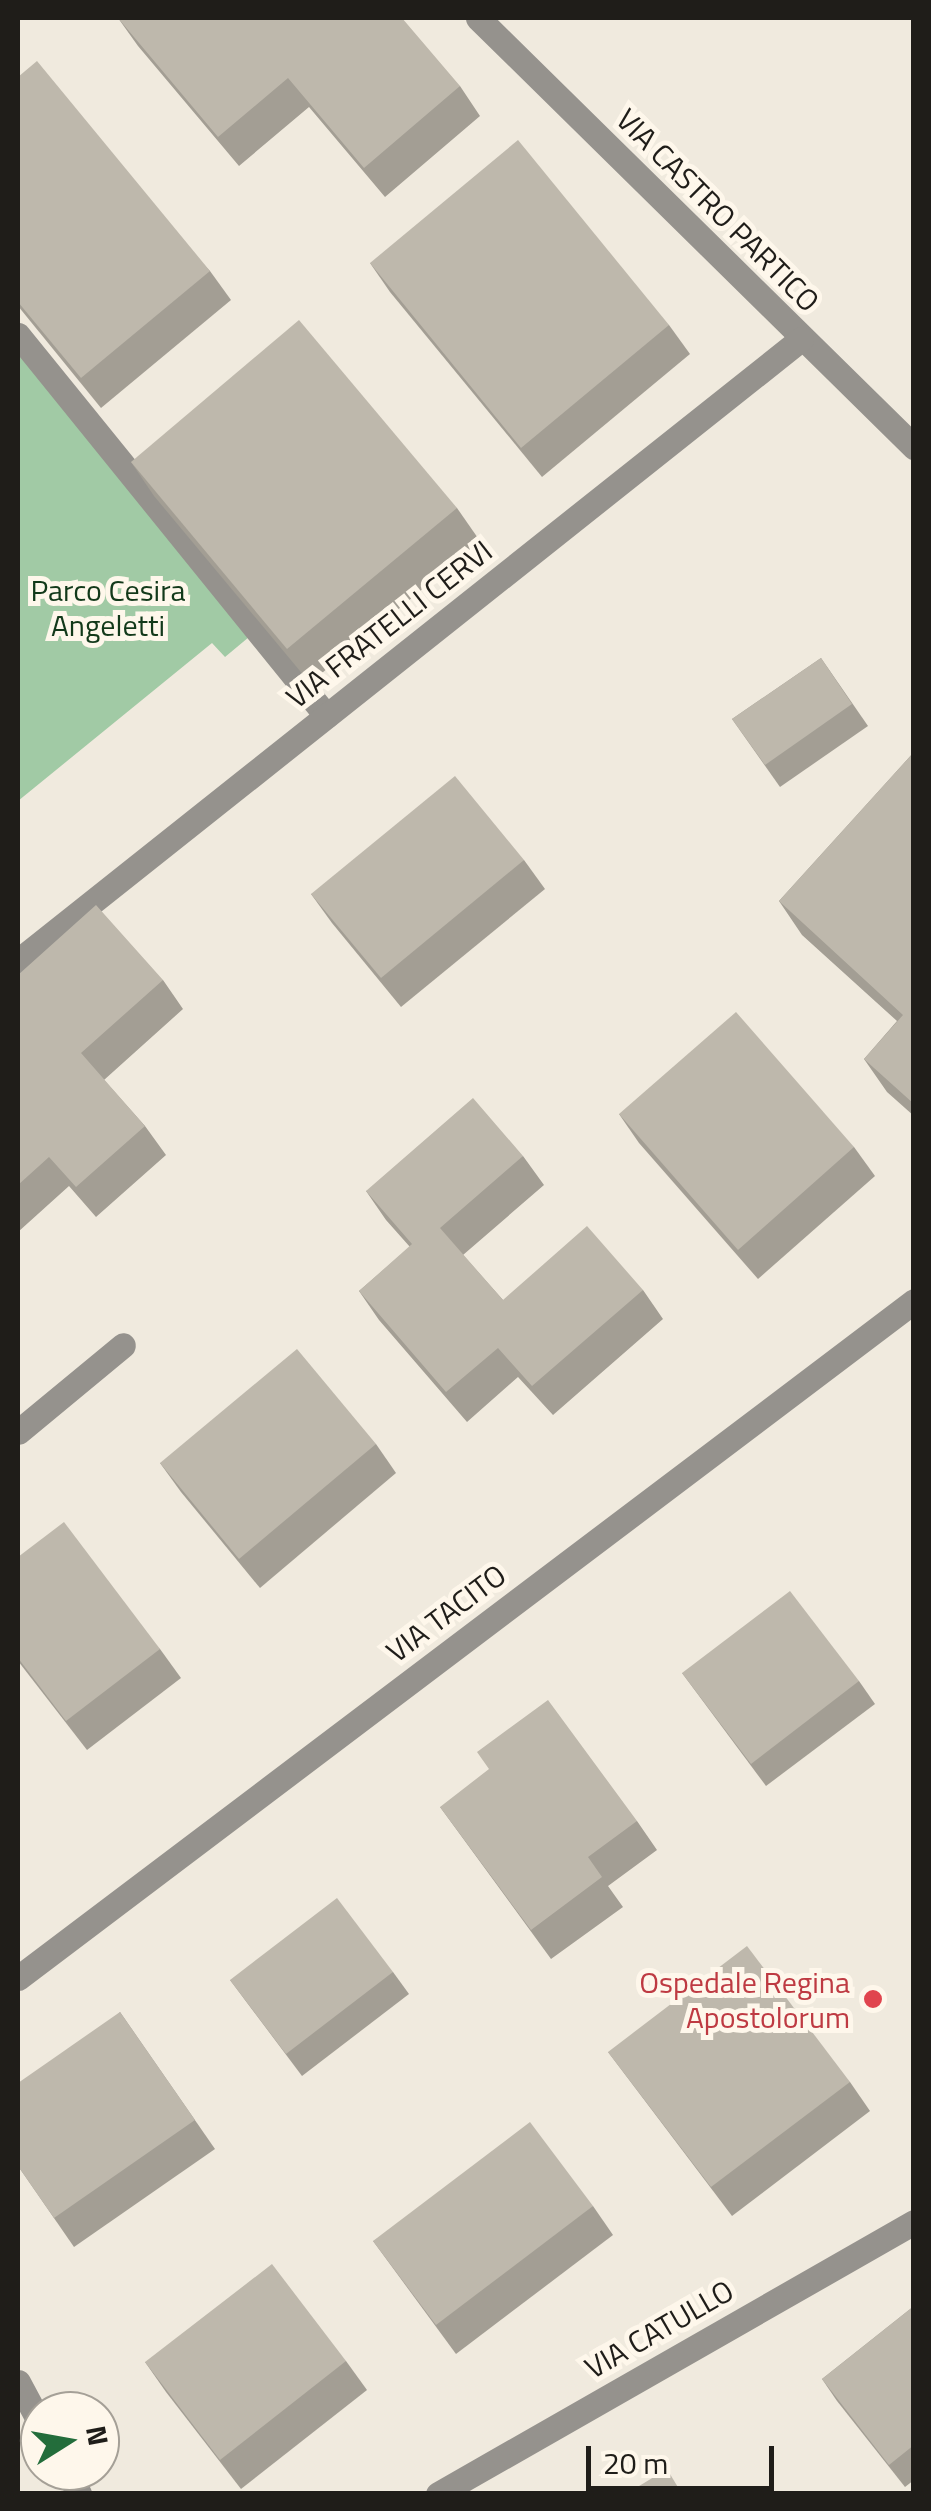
<!DOCTYPE html>
<style>
body{margin:0}
#map{position:relative;width:931px;height:2511px;overflow:hidden;background:#f0eade;font-family:"Titillium Web",sans-serif}
div>[style]{position:absolute}
[style*='--x']{left:calc(var(--x)*1px);top:calc(var(--y)*1px);width:calc(var(--w)*1px);rotate:calc(var(--a)*1deg)}
.green>*{inset:0;background:#a1caa5}
.lane>*{height:25px;margin:-12.5px;padding:0 12.5px;transform-origin:12.5px;border-radius:12.5px;background:#95928d}
.street>*{height:25px;margin:-12.5px;padding:0 12.5px;transform-origin:12.5px;border-radius:12.5px;background:#95928d}
.wall>*{inset:0;background:#a39e94}
.building>*{inset:0;background:#beb8ac}
.dots>*{width:28px;height:28px;translate:-50% -50%;box-sizing:border-box;border:5px solid #fef7eb;border-radius:50%}
span{translate:-50% -50%;white-space:nowrap;text-align:center;line-height:1.15;-webkit-text-stroke:10px #fef7eb;paint-order:stroke}
.street-label{font-size:30px;color:#1f1d19}
.park-label{font-size:30px;color:#12391a}
.health-label{font-size:30px;color:#be3a42}
.right{translate:-100% -50%;text-align:right}
.frame{position:absolute;inset:0;border:20px solid #1f1d19;pointer-events:none}
.north{position:absolute;left:20px;top:2391px;width:100px;height:100px;box-sizing:border-box;background:#fef7eb;border:2px solid #a5a097;border-radius:50%;rotate:79deg;font-size:28px;font-weight:700;line-height:40px;text-align:center;color:#1f1d19}
.north::after{content:'';display:block;margin:auto;width:35px;height:45px;background:#236d3b;clip-path:polygon(50% 0,100% 100%,50% 72%,0 100%)}
.scale{position:absolute;left:586px;top:2446px;width:188px;height:45px;box-sizing:border-box;border:5px solid #1f1d19;border-top:0;padding-left:12px;font-size:30px;line-height:35px;white-space:nowrap;color:#1f1d19;-webkit-text-stroke:8px #fef7eb;paint-order:stroke}
</style>
<div id="map">
<div class="green">
<i style="clip-path:polygon(18px 349px,249px 637px,225px 657px,212px 643px,18px 801px)"></i>
</div>
<div class="lane">
<i style="--x:18;--y:335;--w:490;--a:51"></i>
<i style="--x:18;--y:1432;--w:136;--a:-39.6"></i>
</div>
<div class="street">
<i style="--x:478;--y:18;--w:612;--a:44.54"></i>
<i style="--x:18;--y:961;--w:1000;--a:-38.46"></i>
<i style="--x:18;--y:1978;--w:1123;--a:-37.07"></i>
<i style="--x:18;--y:2382;--w:47;--a:61.8"></i>
<i style="--x:67;--y:2471;--w:26;--a:62"></i>
<i style="--x:438;--y:2494;--w:548;--a:-29.74"></i>
</div>
<div class="wall">
<i style="clip-path:polygon(118px 18px,460px 86px,480px 116px,385px 197px,309px 107px,239px 166px,138px 46px)"></i>
<i style="clip-path:polygon(18px 77px,210px 271px,231px 300px,101px 408px,18px 306px)"></i>
<i style="clip-path:polygon(370px 263px,669px 325px,690px 354px,542px 477px,390px 292px)"></i>
<i style="clip-path:polygon(131px 462px,457px 508px,480px 541px,310px 683px,154px 496px)"></i>
<i style="clip-path:polygon(821px 658px,868px 726px,780px 787px,732px 719px)"></i>
<i style="clip-path:polygon(914px 752px,914px 1116px,887px 1092px,864px 1059px,897px 1021px,802px 935px,779px 901px)"></i>
<i style="clip-path:polygon(524px 860px,545px 889px,401px 1007px,332px 923px,311px 894px)"></i>
<i style="clip-path:polygon(18px 975px,163px 980px,183px 1009px,104px 1080px,145px 1126px,166px 1155px,96px 1217px,69px 1186px,18px 1232px)"></i>
<i style="clip-path:polygon(619px 1114px,854px 1147px,875px 1176px,758px 1279px,639px 1143px)"></i>
<i style="clip-path:polygon(523px 1156px,544px 1185px,463px 1255px,503px 1300px,643px 1290px,663px 1319px,553px 1415px,518px 1377px,467px 1422px,379px 1320px,359px 1291px,410px 1247px,386px 1220px,366px 1191px)"></i>
<i style="clip-path:polygon(376px 1444px,396px 1473px,260px 1588px,181px 1492px,160px 1463px)"></i>
<i style="clip-path:polygon(18px 1557px,160px 1649px,181px 1678px,87px 1750px,18px 1661px)"></i>
<i style="clip-path:polygon(682px 1673px,859px 1681px,875px 1704px,766px 1786px)"></i>
<i style="clip-path:polygon(440px 1807px,637px 1821px,657px 1850px,608px 1886px,623px 1907px,551px 1959px)"></i>
<i style="clip-path:polygon(393px 1972px,409px 1994px,302px 2076px,230px 1980px)"></i>
<i style="clip-path:polygon(120px 2012px,215px 2149px,74px 2247px,18px 2166px)"></i>
<i style="clip-path:polygon(608px 2052px,850px 2082px,870px 2111px,732px 2216px)"></i>
<i style="clip-path:polygon(593px 2206px,613px 2235px,456px 2354px,373px 2241px)"></i>
<i style="clip-path:polygon(914px 2306px,914px 2480px,905px 2487px,837px 2401px,822px 2379px)"></i>
<i style="clip-path:polygon(346px 2361px,367px 2390px,241px 2489px,166px 2392px,145px 2362px)"></i>
</div>
<div class="building">
<i style="clip-path:polygon(118px 18px,402px 18px,460px 86px,364px 168px,288px 78px,218px 137px)"></i>
<i style="clip-path:polygon(37px 61px,210px 271px,81px 378px,18px 302px,18px 77px)"></i>
<i style="clip-path:polygon(518px 140px,669px 325px,521px 448px,370px 263px)"></i>
<i style="clip-path:polygon(299px 320px,457px 508px,287px 649px,131px 462px)"></i>
<i style="clip-path:polygon(821px 658px,852px 704px,765px 765px,732px 719px)"></i>
<i style="clip-path:polygon(914px 752px,914px 1104px,864px 1059px,903px 1015px,779px 901px)"></i>
<i style="clip-path:polygon(455px 776px,524px 860px,381px 978px,311px 894px)"></i>
<i style="clip-path:polygon(96px 905px,163px 980px,81px 1053px,145px 1126px,76px 1187px,49px 1157px,18px 1185px,18px 975px)"></i>
<i style="clip-path:polygon(736px 1012px,854px 1147px,738px 1250px,619px 1114px)"></i>
<i style="clip-path:polygon(473px 1098px,523px 1156px,440px 1228px,503px 1300px,587px 1226px,643px 1290px,532px 1386px,498px 1348px,446px 1392px,359px 1291px,412px 1244px,366px 1191px)"></i>
<i style="clip-path:polygon(297px 1349px,376px 1444px,239px 1559px,160px 1463px)"></i>
<i style="clip-path:polygon(64px 1522px,160px 1649px,66px 1721px,18px 1658px,18px 1557px)"></i>
<i style="clip-path:polygon(790px 1591px,859px 1681px,751px 1764px,682px 1673px)"></i>
<i style="clip-path:polygon(548px 1700px,637px 1821px,588px 1857px,602px 1877px,531px 1930px,440px 1807px,489px 1769px,477px 1752px)"></i>
<i style="clip-path:polygon(337px 1898px,393px 1972px,286px 2054px,230px 1980px)"></i>
<i style="clip-path:polygon(747px 1946px,850px 2082px,711px 2187px,608px 2052px)"></i>
<i style="clip-path:polygon(120px 2012px,195px 2120px,54px 2218px,18px 2166px,18px 2083px)"></i>
<i style="clip-path:polygon(530px 2122px,593px 2206px,436px 2325px,373px 2241px)"></i>
<i style="clip-path:polygon(272px 2264px,346px 2361px,220px 2460px,145px 2362px)"></i>
<i style="clip-path:polygon(914px 2306px,914px 2445px,889px 2465px,822px 2379px)"></i>
<i style="clip-path:polygon(667px 2469px,682px 2494px,626px 2494px)"></i>
</div>
<div class="dots">
<i style="left:873px;top:1999px;background:#e0444e"></i>
</div>
<div class="street-label">
<span style="left:718px;top:210px;rotate:45deg">VIA CASTRO PARTICO</span>
<span style="left:389px;top:624px;rotate:-38deg">VIA FRATELLI CERVI</span>
<span style="left:446px;top:1613px;rotate:-37deg">VIA TACITO</span>
<span style="left:659px;top:2329px;rotate:-30deg">VIA CATULLO</span>
</div>
<div class="park-label">
<span style="left:108px;top:607px">Parco Cesira<br>Angeletti</span>
</div>
<div class="health-label">
<span class="right" style="left:850px;top:1999px">Ospedale Regina<br>Apostolorum</span>
</div>
<div class="frame"></div>
<div class="north">N</div>
<div class="scale">20 m</div>
</div>
